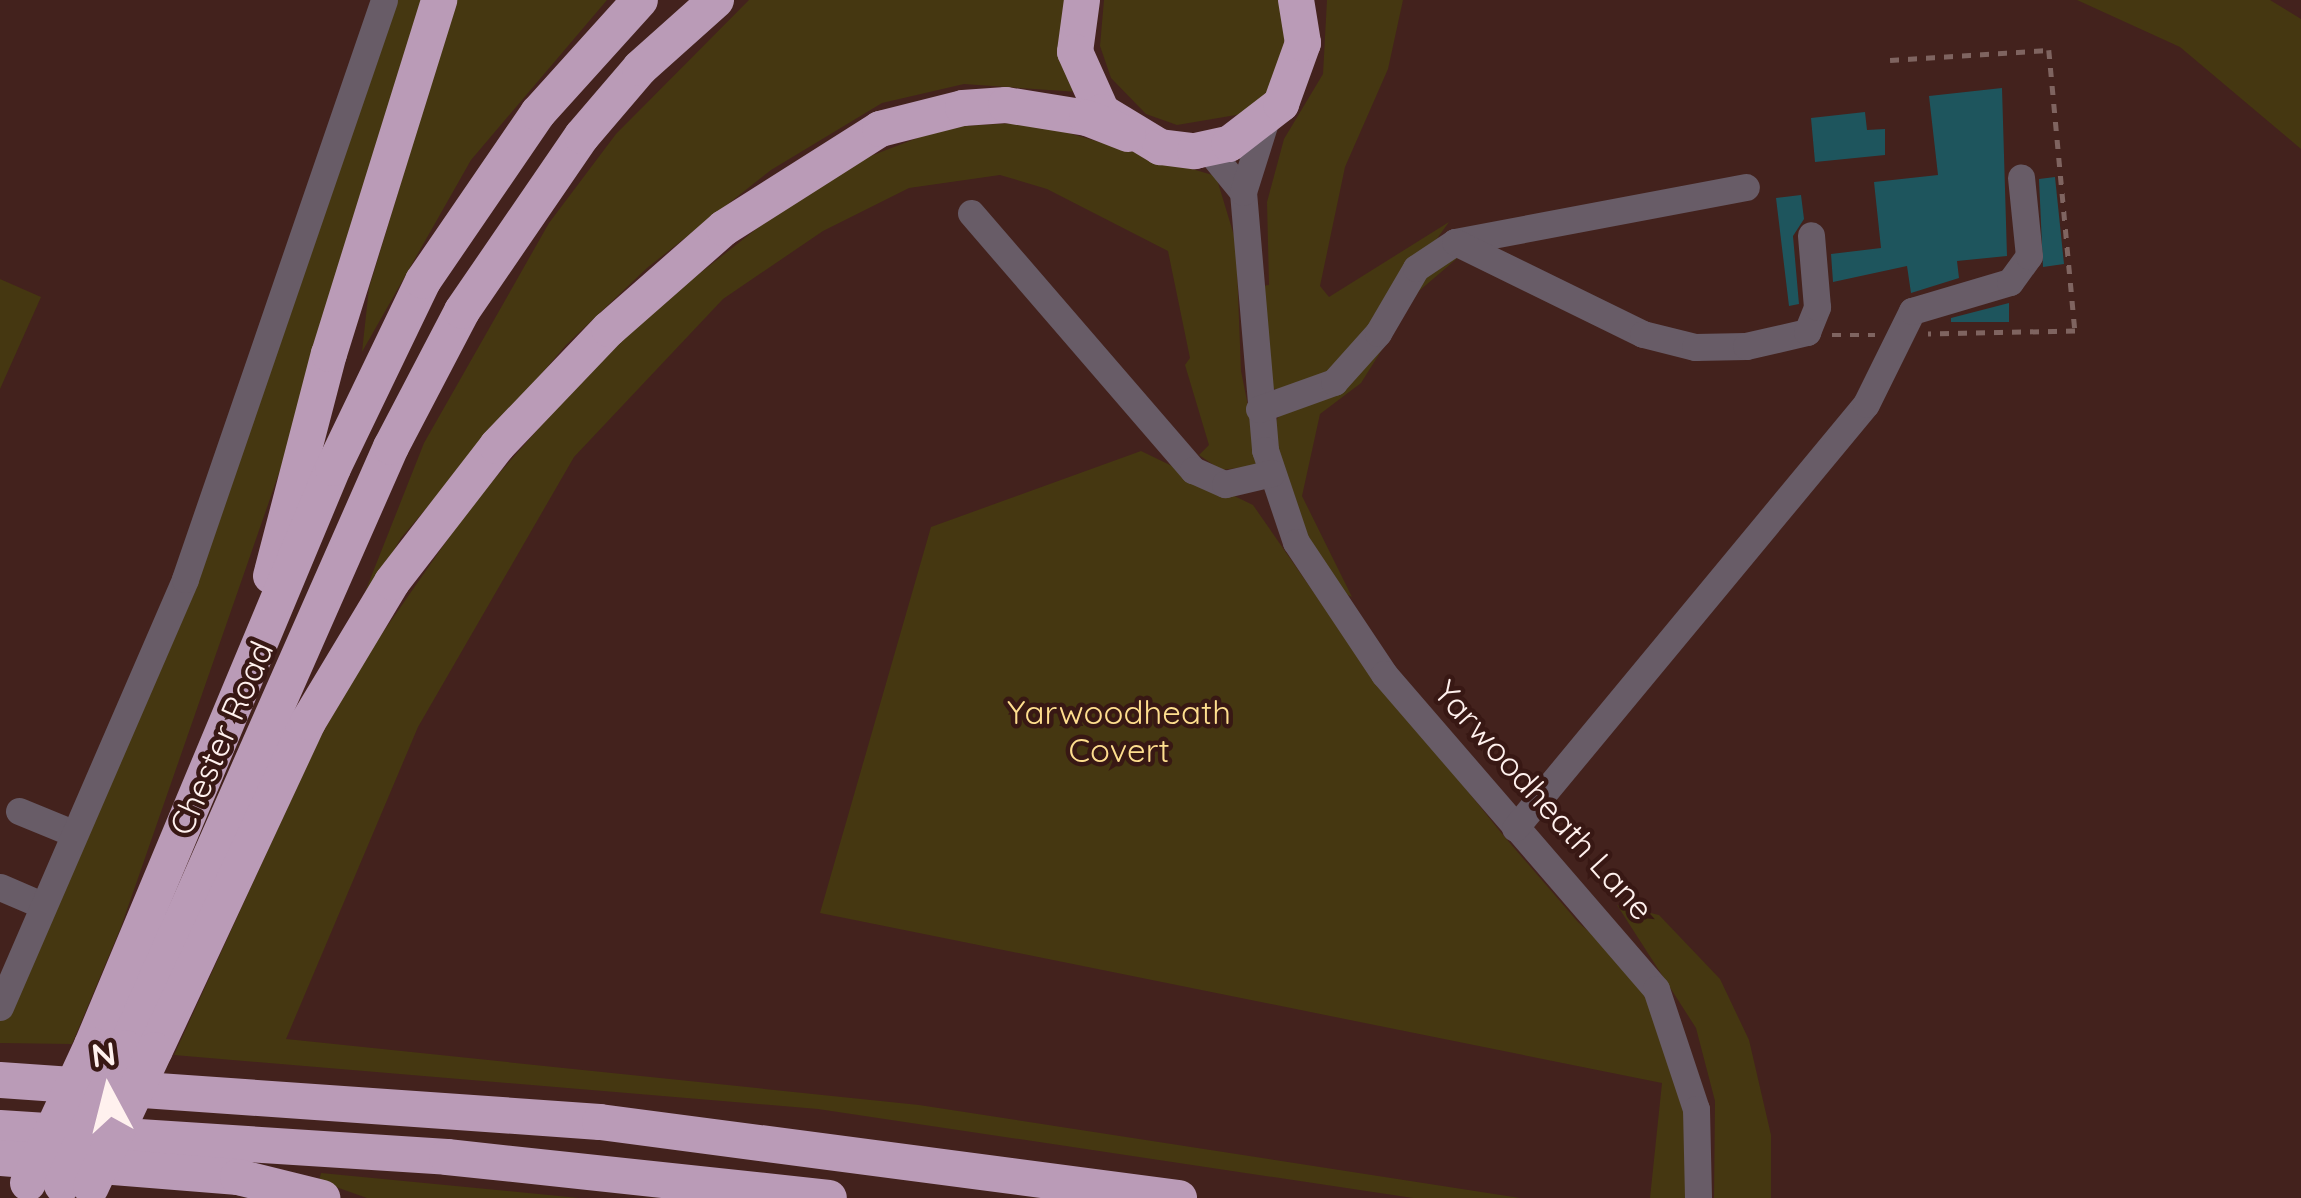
<!DOCTYPE html>
<style>
body{margin:0}
#map{position:relative;width:2301px;height:1198px;overflow:hidden;background:#43221d;font-family:Quicksand,sans-serif}
div>[style]{position:absolute}
[style*='--x']{left:calc(var(--x)*1px);top:calc(var(--y)*1px);width:calc(var(--w)*1px);rotate:calc(var(--a)*1deg)}
.green>*{inset:0;background:#453711}
.building>*{inset:0;background:#1e555d}
.path>*{height:4.5px;margin-top:-2.25px;transform-origin:0;background:repeating-linear-gradient(90deg,#7f6460 0 9px,transparent 0 18px)}
.minor>*{height:27px;margin:-13.5px;padding:0 13.5px;transform-origin:13.5px;border-radius:13.5px;background:#685c67}
.highway>*{height:36px;margin:-18px;padding:0 18px;transform-origin:18px;border-radius:18px;background:#ba9bb7}
.highway-bridge>*{height:36px;margin:-18px;padding:0 18px;transform-origin:18px;border-radius:18px;background:#ba9bb7}
span{translate:-50% -50%;white-space:nowrap;text-align:center;line-height:1.15;-webkit-text-stroke:9px #381814;paint-order:stroke}
.park-label{font-size:33px;color:#fede8e}
.street-label{font-size:33px;color:#fff1ee}
.north{position:absolute;left:48px;top:1030px;width:120px;height:120px;-webkit-text-stroke:9px #381814;paint-order:stroke;rotate:353deg;font-size:33px;font-weight:700;line-height:48px;text-align:center;color:#fff1ee}
.north::after{content:'';display:block;margin:auto;width:42px;height:54px;background:#fff1ee;clip-path:polygon(50% 0,100% 100%,50% 72%,0 100%)}
</style>
<div id="map">
<div class="green">
<i style="clip-path:polygon(388px 0,423px 0,287px 450px,121px 927px,72px 1044px,0 1043px,0 1008px,151px 663px)"></i>
<i style="clip-path:polygon(456px 0,607px 0,471px 160px,362px 352px,369px 288px)"></i>
<i style="clip-path:polygon(749px 0,1069px 0,1078px 92px,964px 84px,882px 103px,771px 170px,647px 268px,566px 345px,401px 538px,356px 615px,424px 443px,549px 223px,616px 134px)"></i>
<i style="clip-path:polygon(1104px 0,1284px 0,1289px 33px,1267px 93px,1242px 114px,1177px 125px,1146px 114px,1111px 78px,1100px 46px)"></i>
<i style="clip-path:polygon(1327px 0,1403px 0,1388px 69px,1345px 167px,1320px 286px,1329px 297px,1449px 222px,1368px 334px,1321px 377px,1278px 390px,1269px 387px,1259px 286px,1269px 285px,1267px 202px,1284px 139px,1323px 74px)"></i>
<i style="clip-path:polygon(2077px 0,2270px 0,2301px 19px,2301px 149px,2180px 47px)"></i>
<i style="clip-path:polygon(1031px 122px,1216px 176px,1236px 242px,1241px 371px,1260px 465px,1221px 470px,1199px 455px,1209px 445px,1185px 365px,1190px 358px,1168px 251px,1047px 189px,1000px 175px,909px 188px,823px 231px,723px 299px,574px 457px,418px 727px,286px 1039px,919px 1105px,1520px 1198px,1413px 1198px,818px 1109px,174px 1055px,317px 743px,365px 658px,473px 503px,567px 396px,653px 310px,829px 172px,946px 127px)"></i>
<i style="clip-path:polygon(1461px 255px,1419px 291px,1361px 383px,1320px 414px,1302px 496px,1352px 597px,1334px 588px,1312px 553px,1271px 429px,1282px 411px,1332px 389px,1417px 272px)"></i>
<i style="clip-path:polygon(0 279px,41px 297px,0 389px)"></i>
<i style="clip-path:polygon(1141px 451px,1253px 505px,1351px 646px,1503px 835px,1578px 922px,1633px 971px,1684px 1073px,1691px 1198px,1650px 1198px,1662px 1083px,820px 913px,931px 527px)"></i>
<i style="clip-path:polygon(1617px 905px,1659px 915px,1720px 979px,1749px 1040px,1771px 1135px,1771px 1198px,1714px 1198px,1715px 1101px,1696px 1028px)"></i>
<i style="clip-path:polygon(321px 1173px,579px 1198px,367px 1198px,319px 1181px)"></i>
</div>
<div class="building">
<i style="clip-path:polygon(2002px 88px,2007px 256px,1957px 261px,1959px 278px,1911px 293px,1907px 266px,1833px 282px,1831px 254px,1881px 248px,1874px 182px,1938px 175px,1929px 96px)"></i>
<i style="clip-path:polygon(1865px 112px,1867px 130px,1885px 129px,1885px 155px,1815px 162px,1811px 118px)"></i>
<i style="clip-path:polygon(2055px 177px,2064px 264px,2043px 267px,2039px 179px)"></i>
<i style="clip-path:polygon(1801px 195px,1804px 219px,1793px 236px,1799px 304px,1789px 306px,1776px 198px)"></i>
<i style="clip-path:polygon(2009px 303px,2009px 322px,1951px 322px,1951px 318px)"></i>
</div>
<div class="path">
<i style="--x:1890;--y:60;--w:159;--a:-3.6"></i>
<i style="--x:2049;--y:50;--w:282;--a:84.7"></i>
<i style="--x:2075;--y:331;--w:147;--a:178.8"></i>
<i style="--x:1832;--y:335;--w:43;--a:0"></i>
</div>
<div class="minor">
<i style="--x:1207;--y:148;--w:57;--a:50.7"></i>
<i style="--x:1243;--y:192;--w:259;--a:85.1"></i>
<i style="--x:1265;--y:450;--w:97;--a:71.4"></i>
<i style="--x:1296;--y:542;--w:159;--a:56.3"></i>
<i style="--x:1384;--y:674;--w:416;--a:49.2"></i>
<i style="--x:1656;--y:989;--w:126;--a:71.6"></i>
<i style="--x:1696;--y:1109;--w:89;--a:88.7"></i>
<i style="--x:1243;--y:192;--w:77;--a:-72.5"></i>
<i style="--x:971;--y:213;--w:340;--a:49.2"></i>
<i style="--x:1193;--y:470;--w:35;--a:24"></i>
<i style="--x:1225;--y:484;--w:48;--a:-13.2"></i>
<i style="--x:1455;--y:242;--w:296;--a:-10.7"></i>
<i style="--x:1259;--y:409;--w:80;--a:-19.8"></i>
<i style="--x:1334;--y:382;--w:66;--a:-48.1"></i>
<i style="--x:1378;--y:333;--w:75;--a:-59.7"></i>
<i style="--x:1416;--y:268;--w:47;--a:-33.7"></i>
<i style="--x:1455;--y:242;--w:209;--a:26.1"></i>
<i style="--x:1643;--y:334;--w:54;--a:14"></i>
<i style="--x:1695;--y:347;--w:51;--a:-1.1"></i>
<i style="--x:1746;--y:346;--w:63;--a:-12.9"></i>
<i style="--x:1807;--y:332;--w:27;--a:-68"></i>
<i style="--x:1817;--y:307;--w:72;--a:-94.8"></i>
<i style="--x:19;--y:811;--w:58;--a:22.2"></i>
<i style="--x:1515;--y:828;--w:550;--a:-50.38"></i>
<i style="--x:1866;--y:404;--w:104;--a:-63.7"></i>
<i style="--x:1912;--y:311;--w:102;--a:-16.5"></i>
<i style="--x:2010;--y:282;--w:32;--a:-54"></i>
<i style="--x:2029;--y:256;--w:79;--a:-95.8"></i>
<i style="--x:0;--y:887;--w:46;--a:23.2"></i>
<i style="--x:0;--y:1007;--w:466;--a:-66.6"></i>
<i style="--x:185;--y:579;--w:612;--a:-71.03"></i>
</div>
<div class="highway">
<i style="--x:1082;--y:0;--w:52;--a:97.7"></i>
<i style="--x:1075;--y:52;--w:66;--a:65.8"></i>
<i style="--x:1102;--y:112;--w:68;--a:31.1"></i>
<i style="--x:1160;--y:147;--w:35;--a:7"></i>
<i style="--x:1195;--y:151;--w:35;--a:-12"></i>
<i style="--x:1229;--y:144;--w:66;--a:-37.6"></i>
<i style="--x:1281;--y:104;--w:65;--a:-70.2"></i>
<i style="--x:1303;--y:43;--w:44;--a:-99.2"></i>
<i style="--x:271;--y:576;--w:229;--a:-75.4"></i>
<i style="--x:329;--y:354;--w:371;--a:-72.7"></i>
<i style="--x:92;--y:1045;--w:625;--a:-67.33"></i>
<i style="--x:333;--y:468;--w:208;--a:-64.3"></i>
<i style="--x:423;--y:281;--w:204;--a:-55.6"></i>
<i style="--x:538;--y:113;--w:152;--a:-47.9"></i>
<i style="--x:126;--y:1048;--w:657;--a:-66.21"></i>
<i style="--x:391;--y:447;--w:153;--a:-62.4"></i>
<i style="--x:462;--y:311;--w:212;--a:-55.6"></i>
<i style="--x:582;--y:136;--w:89;--a:-49.5"></i>
<i style="--x:640;--y:68;--w:102;--a:-41.8"></i>
<i style="--x:155;--y:1050;--w:362;--a:-65"></i>
<i style="--x:308;--y:722;--w:163;--a:-59"></i>
<i style="--x:392;--y:582;--w:172;--a:-52.3"></i>
<i style="--x:497;--y:446;--w:162;--a:-46.3"></i>
<i style="--x:609;--y:329;--w:153;--a:-41.3"></i>
<i style="--x:724;--y:228;--w:185;--a:-32.4"></i>
<i style="--x:880;--y:129;--w:86;--a:-14.2"></i>
<i style="--x:963;--y:108;--w:43;--a:-4"></i>
<i style="--x:1006;--y:105;--w:82;--a:9.1"></i>
<i style="--x:1087;--y:118;--w:44;--a:21.3"></i>
<i style="--x:0;--y:1080;--w:601;--a:4"></i>
<i style="--x:600;--y:1122;--w:584;--a:7.48"></i>
<i style="--x:0;--y:1128;--w:448;--a:3.7"></i>
<i style="--x:447;--y:1157;--w:384;--a:6.1"></i>
<i style="--x:0;--y:1158;--w:239;--a:4.6"></i>
<i style="--x:238;--y:1177;--w:87;--a:14"></i>
</div>
<div class="highway-bridge">
<i style="--x:28;--y:1183;--w:152;--a:-65.1"></i>
<i style="--x:62;--y:1185;--w:151;--a:-65"></i>
<i style="--x:91;--y:1187;--w:151;--a:-65"></i>
</div>
<div class="park-label">
<span style="left:1119px;top:731px">Yarwoodheath<br>Covert</span>
</div>
<div class="street-label">
<span style="left:221px;top:738px;rotate:-66deg">Chester Road</span>
<span style="left:1544px;top:800px;rotate:48deg">Yarwoodheath Lane</span>
</div>
<div class="north">N</div>
</div>
